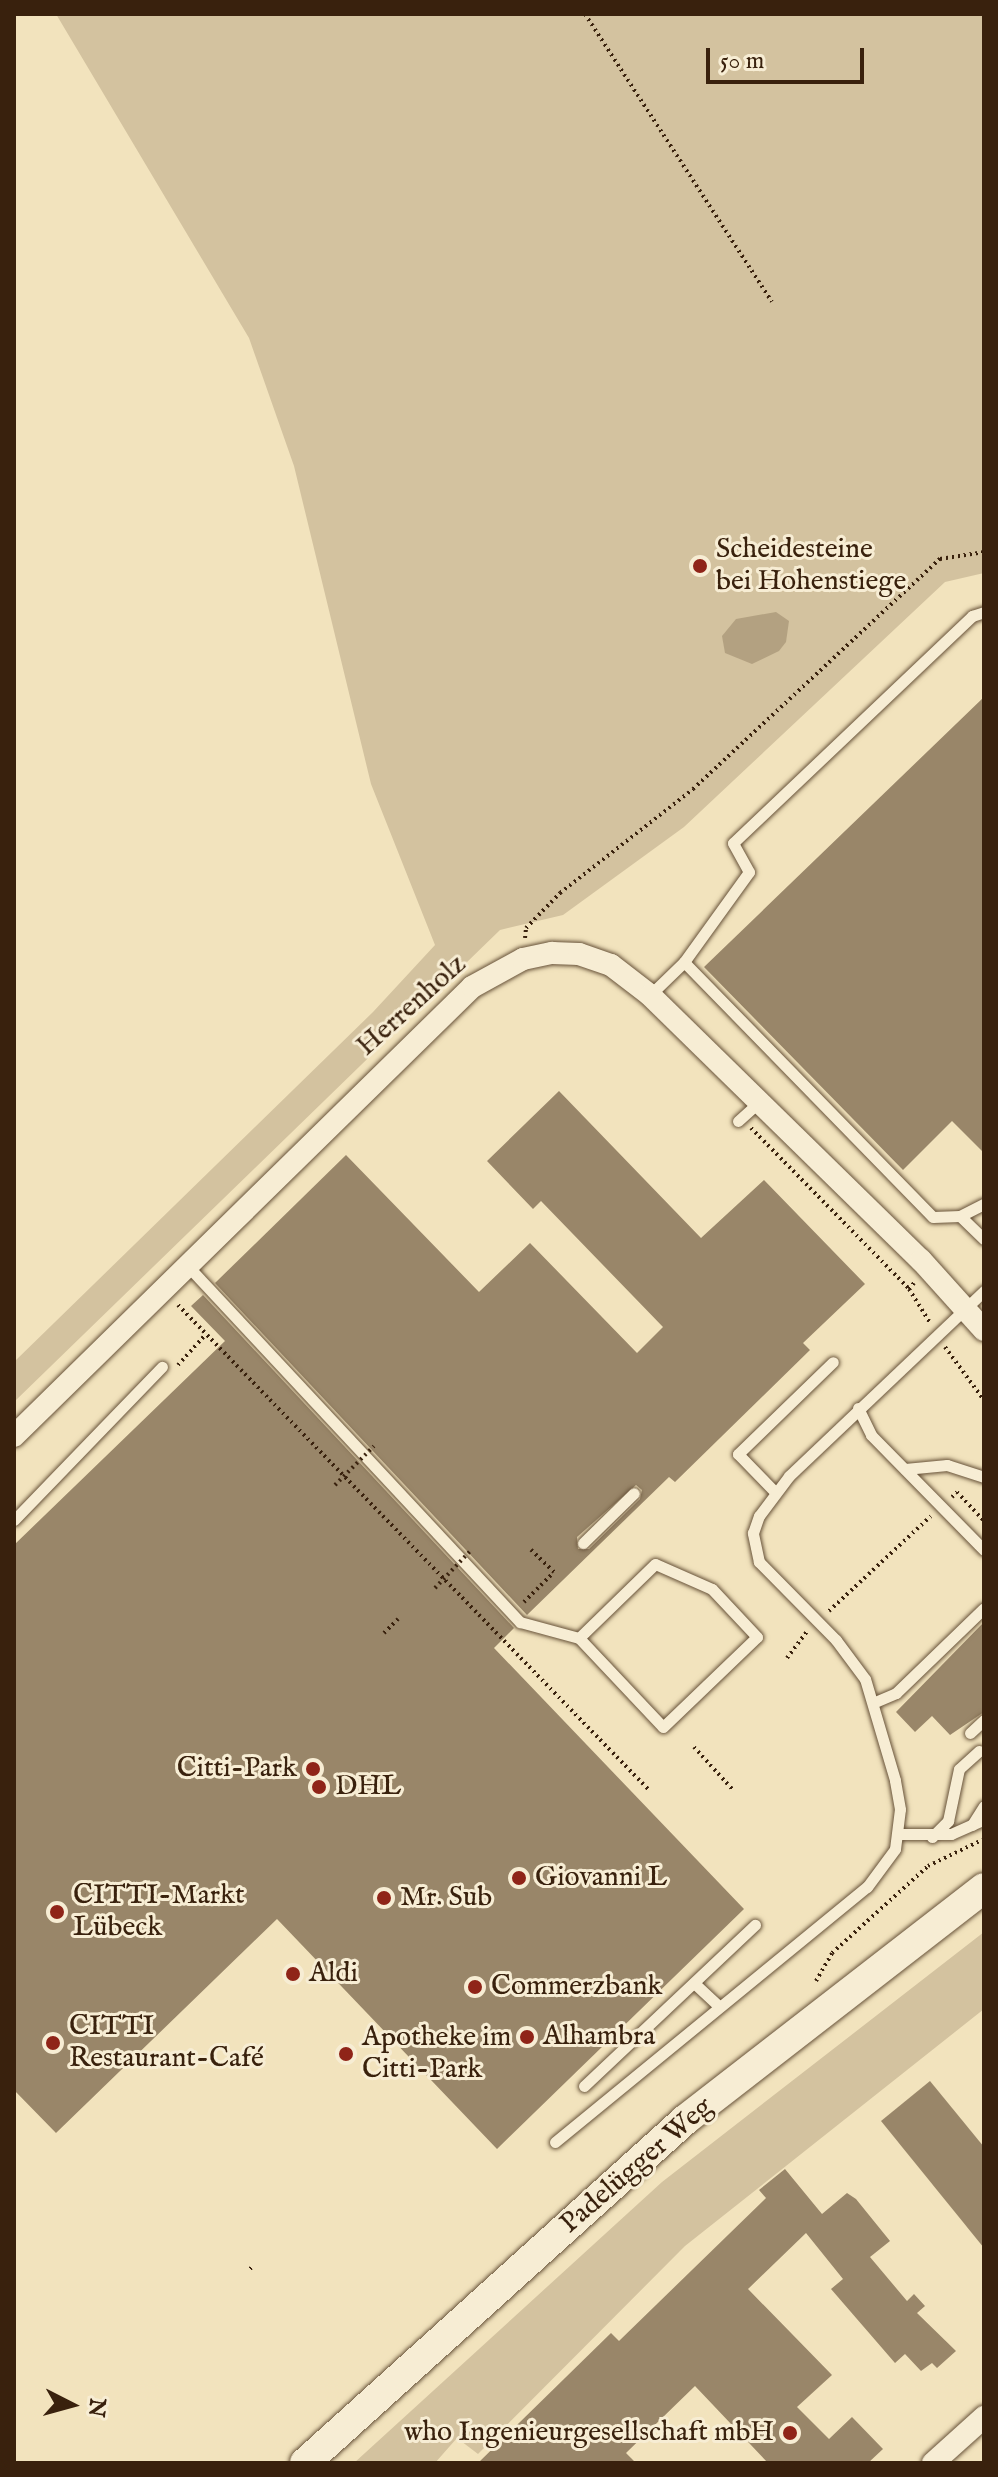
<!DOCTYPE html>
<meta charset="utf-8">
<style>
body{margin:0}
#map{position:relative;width:998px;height:2477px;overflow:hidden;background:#f2e3bd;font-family:"IM FELL English",serif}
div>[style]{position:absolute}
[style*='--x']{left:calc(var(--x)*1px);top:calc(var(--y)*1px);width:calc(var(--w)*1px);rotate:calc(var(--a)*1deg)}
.green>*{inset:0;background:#d3c29f}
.water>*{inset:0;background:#b3a181}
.building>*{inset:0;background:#998669}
.path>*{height:4px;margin-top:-2px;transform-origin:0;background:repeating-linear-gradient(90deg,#39210d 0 2px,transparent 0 6px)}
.roads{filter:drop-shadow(0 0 2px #675239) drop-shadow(0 0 2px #675239)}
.lane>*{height:11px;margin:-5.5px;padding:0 5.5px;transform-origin:5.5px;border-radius:5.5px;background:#f7edd4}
.street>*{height:22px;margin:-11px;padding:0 11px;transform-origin:11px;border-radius:11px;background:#f7edd4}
.secondary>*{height:30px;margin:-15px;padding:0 15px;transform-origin:15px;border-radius:15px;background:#f7edd4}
.path-bridge>*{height:4px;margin-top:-2px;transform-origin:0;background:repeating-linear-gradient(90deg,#39210d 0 2px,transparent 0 6px)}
.dots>*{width:22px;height:22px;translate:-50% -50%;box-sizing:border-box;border:4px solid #f7edd4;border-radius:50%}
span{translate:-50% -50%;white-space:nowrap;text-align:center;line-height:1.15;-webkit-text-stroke:6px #f7edd4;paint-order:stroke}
.poi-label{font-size:28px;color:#39210d}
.left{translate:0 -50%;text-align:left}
.right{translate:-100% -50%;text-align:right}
.street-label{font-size:28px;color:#39210d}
.frame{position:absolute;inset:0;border:16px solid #39210d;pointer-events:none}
.north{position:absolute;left:32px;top:2365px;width:80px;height:80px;-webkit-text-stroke:6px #f7edd4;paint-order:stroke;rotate:96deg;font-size:22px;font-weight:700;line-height:32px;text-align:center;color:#39210d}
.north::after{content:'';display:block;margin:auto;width:28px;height:36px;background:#39210d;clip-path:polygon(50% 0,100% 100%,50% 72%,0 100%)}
.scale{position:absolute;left:706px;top:48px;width:158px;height:36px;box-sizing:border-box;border:4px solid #39210d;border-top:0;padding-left:10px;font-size:24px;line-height:28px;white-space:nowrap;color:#39210d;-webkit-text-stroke:6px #f7edd4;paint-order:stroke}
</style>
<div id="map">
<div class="green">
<i style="clip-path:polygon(56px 14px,984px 14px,984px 573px,945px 582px,684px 827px,563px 915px,500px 930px,14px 1402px,14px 1362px,373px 1012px,435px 945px,371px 784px,294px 466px,249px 338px)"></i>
<i style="clip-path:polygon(984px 1932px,984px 2009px,685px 2246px,478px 2454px,457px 2438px,435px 2463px,354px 2463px,662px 2182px)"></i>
</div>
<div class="water">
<i style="clip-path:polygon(776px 612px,789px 621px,786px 642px,779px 651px,752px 664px,725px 653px,722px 636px,736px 619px)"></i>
</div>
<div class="building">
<i style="clip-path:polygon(984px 697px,984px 1153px,952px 1121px,903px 1170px,704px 967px)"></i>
<i style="clip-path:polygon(evenodd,559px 1091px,701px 1238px,764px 1180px,865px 1284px,803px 1343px,810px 1350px,675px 1482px,669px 1477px,527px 1615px,215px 1283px,346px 1155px,479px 1292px,530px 1243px,637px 1353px,663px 1327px,541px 1201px,533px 1209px,487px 1161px,559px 1091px,636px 1485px,642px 1490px,640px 1499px,589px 1549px,578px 1549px,577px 1537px,636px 1485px)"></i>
<i style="clip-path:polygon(203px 1295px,514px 1628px,494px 1648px,744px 1909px,497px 2149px,277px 1919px,56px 2133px,14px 2090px,14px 1545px,225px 1341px,191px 1306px)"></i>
<i style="clip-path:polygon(984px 1622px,984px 1712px,950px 1735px,932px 1716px,915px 1732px,896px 1712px)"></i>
<i style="clip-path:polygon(930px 2081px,984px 2147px,984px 2248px,881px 2121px)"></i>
<i style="clip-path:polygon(785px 2169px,822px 2214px,847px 2193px,856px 2199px,890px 2241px,870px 2257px,907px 2301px,914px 2294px,925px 2306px,917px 2313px,956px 2351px,937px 2368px,932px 2363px,921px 2371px,905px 2354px,895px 2363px,831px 2289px,843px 2279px,806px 2233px,748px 2289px,832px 2375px,797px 2407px,829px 2439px,852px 2417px,883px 2449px,868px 2463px,768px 2463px,695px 2386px,626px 2453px,636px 2463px,478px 2463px,611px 2333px,619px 2341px,766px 2198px,759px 2190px)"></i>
</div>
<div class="path">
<i style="--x:585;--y:14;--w:343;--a:57"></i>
<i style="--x:525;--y:938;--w:10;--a:-84"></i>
<i style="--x:526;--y:928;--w:49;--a:-45.8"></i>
<i style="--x:560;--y:893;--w:169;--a:-38"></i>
<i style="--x:693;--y:789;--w:338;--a:-43"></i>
<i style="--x:940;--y:559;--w:45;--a:-9"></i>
<i style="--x:751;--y:1128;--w:226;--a:45.5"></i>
<i style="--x:914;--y:1283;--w:8;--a:130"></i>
<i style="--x:909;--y:1289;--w:39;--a:58"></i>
<i style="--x:178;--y:1305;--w:677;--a:45.84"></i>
<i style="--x:945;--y:1347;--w:66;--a:53.7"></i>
<i style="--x:178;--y:1365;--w:42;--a:-47.9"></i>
<i style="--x:952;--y:1497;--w:7;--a:-45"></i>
<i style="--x:957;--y:1492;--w:40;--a:47"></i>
<i style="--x:524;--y:1602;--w:42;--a:-45"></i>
<i style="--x:554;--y:1572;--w:32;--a:-136"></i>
<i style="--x:829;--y:1611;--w:139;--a:-43"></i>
<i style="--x:384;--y:1633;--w:20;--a:-45"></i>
<i style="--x:787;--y:1658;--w:35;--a:-53"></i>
<i style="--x:694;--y:1747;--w:58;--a:47.8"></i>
<i style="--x:816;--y:1981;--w:32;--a:-60"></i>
<i style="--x:832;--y:1953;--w:130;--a:-42.2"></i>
<i style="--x:928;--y:1866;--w:60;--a:-25.7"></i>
<i style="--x:250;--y:2269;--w:4;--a:-45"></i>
</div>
<div class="roads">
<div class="lane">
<i style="--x:684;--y:962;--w:111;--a:-54.2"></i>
<i style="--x:749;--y:872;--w:33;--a:-119"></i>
<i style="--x:733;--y:843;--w:330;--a:-43.5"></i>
<i style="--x:972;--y:616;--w:13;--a:-18"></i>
<i style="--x:650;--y:995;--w:47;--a:-44.1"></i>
<i style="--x:684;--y:962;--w:356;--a:45.7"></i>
<i style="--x:933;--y:1217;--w:27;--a:-2"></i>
<i style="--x:960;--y:1216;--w:27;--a:-27"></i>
<i style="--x:738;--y:1121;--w:28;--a:-42"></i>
<i style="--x:960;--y:1216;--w:33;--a:44"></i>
<i style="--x:185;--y:1263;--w:491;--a:47"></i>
<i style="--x:520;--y:1622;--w:61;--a:15.2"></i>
<i style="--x:579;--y:1638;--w:122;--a:46.7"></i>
<i style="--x:663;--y:1727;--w:130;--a:-43.8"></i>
<i style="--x:757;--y:1637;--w:66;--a:-133.2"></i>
<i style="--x:712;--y:1589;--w:62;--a:-156.3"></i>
<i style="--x:655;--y:1564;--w:106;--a:135.8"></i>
<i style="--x:858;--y:1408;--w:30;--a:64"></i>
<i style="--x:871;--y:1435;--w:161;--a:45.5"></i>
<i style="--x:905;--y:1469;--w:42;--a:-5.4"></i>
<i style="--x:947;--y:1465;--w:39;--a:18"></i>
<i style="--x:775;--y:1492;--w:53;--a:-134.2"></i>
<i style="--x:738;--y:1454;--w:132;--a:-44.1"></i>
<i style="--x:14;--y:1520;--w:213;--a:-46"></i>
<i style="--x:583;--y:1543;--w:71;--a:-44.4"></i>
<i style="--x:875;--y:1702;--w:23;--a:-23"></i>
<i style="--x:896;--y:1693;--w:122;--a:-44"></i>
<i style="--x:970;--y:1733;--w:19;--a:-43"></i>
<i style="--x:972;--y:1825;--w:22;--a:-58"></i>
<i style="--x:899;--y:1834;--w:52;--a:0"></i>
<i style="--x:951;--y:1834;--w:36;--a:-24"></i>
<i style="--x:932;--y:1837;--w:23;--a:-45"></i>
<i style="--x:948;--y:1821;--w:53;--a:-78.1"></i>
<i style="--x:959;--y:1769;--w:27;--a:-42"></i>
<i style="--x:694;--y:1983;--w:33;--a:43"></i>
<i style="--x:584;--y:2086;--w:235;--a:-43.3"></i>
<i style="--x:555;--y:2142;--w:403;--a:-39.3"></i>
<i style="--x:867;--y:1887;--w:47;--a:-53.6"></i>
<i style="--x:895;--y:1849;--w:40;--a:-82.9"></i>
<i style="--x:900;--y:1809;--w:29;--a:-100"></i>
<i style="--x:895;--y:1780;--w:105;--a:-106.5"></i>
<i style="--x:865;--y:1679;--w:49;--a:-126.6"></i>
<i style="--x:836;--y:1640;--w:110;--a:-134.6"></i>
<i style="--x:759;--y:1562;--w:30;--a:-102"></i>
<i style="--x:753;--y:1533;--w:18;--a:-71"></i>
<i style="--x:759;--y:1516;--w:50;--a:-53.1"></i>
<i style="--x:789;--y:1476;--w:269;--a:-43.5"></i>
</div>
<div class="street">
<i style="--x:14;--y:1436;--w:641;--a:-44.43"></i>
<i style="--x:472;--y:987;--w:58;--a:-28.8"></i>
<i style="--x:523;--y:959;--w:30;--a:-12"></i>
<i style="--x:552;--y:953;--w:27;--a:2"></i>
<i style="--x:579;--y:954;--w:34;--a:19"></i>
<i style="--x:611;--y:965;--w:49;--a:37.6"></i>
<i style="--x:650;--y:995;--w:379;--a:44.4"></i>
<i style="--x:921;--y:1260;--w:94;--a:48"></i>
<i style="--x:933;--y:2463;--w:69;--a:-42"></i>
</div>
<div class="secondary">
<i style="--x:305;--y:2463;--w:512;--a:-42.07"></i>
<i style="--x:685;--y:2120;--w:378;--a:-37.8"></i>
</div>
</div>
<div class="path-bridge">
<i style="--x:335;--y:1485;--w:55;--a:-45"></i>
<i style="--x:435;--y:1588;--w:52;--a:-46.5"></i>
</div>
<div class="dots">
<i style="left:700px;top:566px;background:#8f2418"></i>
<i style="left:313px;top:1769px;background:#8f2418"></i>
<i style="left:319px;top:1787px;background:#8f2418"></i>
<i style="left:519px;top:1878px;background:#8f2418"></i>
<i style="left:384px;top:1898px;background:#8f2418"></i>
<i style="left:57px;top:1912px;background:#8f2418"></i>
<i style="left:293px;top:1974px;background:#8f2418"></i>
<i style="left:475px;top:1987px;background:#8f2418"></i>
<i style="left:527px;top:2037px;background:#8f2418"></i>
<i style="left:53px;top:2043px;background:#8f2418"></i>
<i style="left:346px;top:2054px;background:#8f2418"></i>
<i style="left:790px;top:2433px;background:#8f2418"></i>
</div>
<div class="poi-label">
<span class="left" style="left:716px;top:566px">Scheidesteine<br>bei Hohenstiege</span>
<span class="right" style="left:297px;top:1769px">Citti-Park</span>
<span class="left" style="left:335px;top:1787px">DHL</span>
<span class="left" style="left:535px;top:1878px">Giovanni L</span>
<span class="left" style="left:73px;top:1912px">CITTI-Markt<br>Lübeck</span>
<span class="left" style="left:400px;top:1898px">Mr. Sub</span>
<span class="left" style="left:309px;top:1974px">Aldi</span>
<span class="left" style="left:491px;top:1987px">Commerzbank</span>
<span class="left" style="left:69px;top:2043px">CITTI<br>Restaurant-Café</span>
<span class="left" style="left:543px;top:2037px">Alhambra</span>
<span class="left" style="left:362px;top:2054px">Apotheke im<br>Citti-Park</span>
<span class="right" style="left:774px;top:2433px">who Ingenieurgesellschaft mbH</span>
</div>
<div class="street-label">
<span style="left:412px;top:1006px;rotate:-42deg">Herrenholz</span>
<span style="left:637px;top:2166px;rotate:-41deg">Padelügger Weg</span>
</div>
<div class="frame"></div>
<div class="north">N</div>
<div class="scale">50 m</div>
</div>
